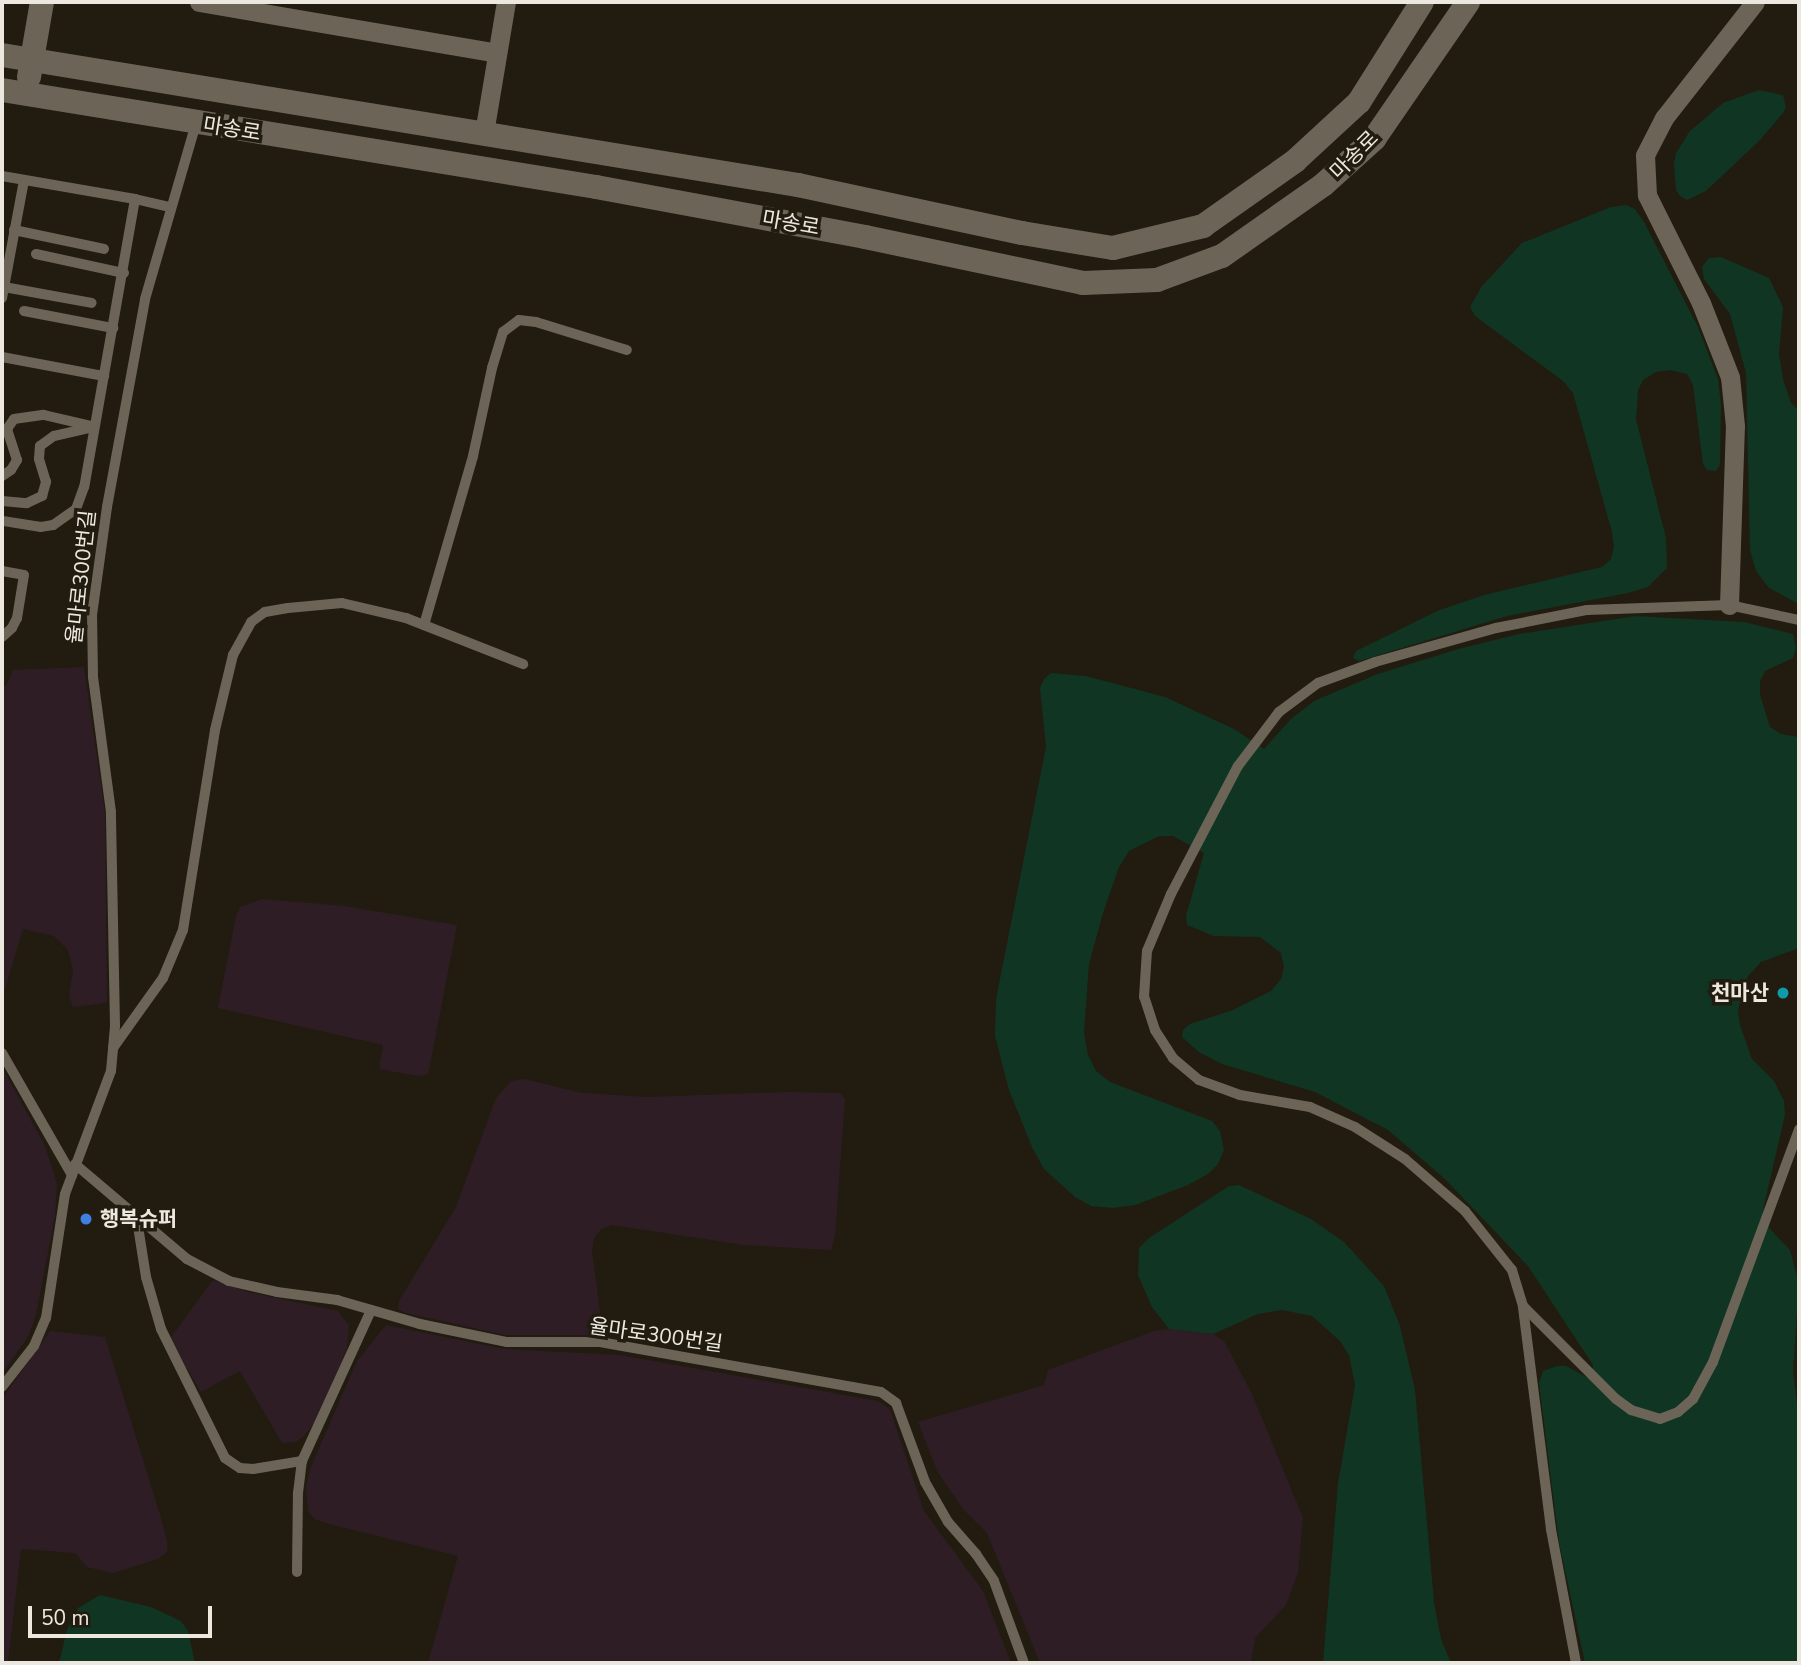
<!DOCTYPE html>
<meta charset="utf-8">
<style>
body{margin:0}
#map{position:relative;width:1801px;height:1665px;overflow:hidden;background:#211c0f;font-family:"Nunito Sans","Noto Sans KR",sans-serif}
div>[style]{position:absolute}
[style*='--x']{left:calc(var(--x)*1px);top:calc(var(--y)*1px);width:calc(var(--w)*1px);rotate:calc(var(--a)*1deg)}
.industrial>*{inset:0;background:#2f1d25}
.green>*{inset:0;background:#103523}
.service>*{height:10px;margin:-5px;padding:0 5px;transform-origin:5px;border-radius:5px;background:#6c6557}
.minor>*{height:19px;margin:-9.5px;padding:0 9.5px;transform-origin:9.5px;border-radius:9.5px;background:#6c6557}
.tertiary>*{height:24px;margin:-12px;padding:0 12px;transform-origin:12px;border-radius:12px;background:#6c6557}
.dots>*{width:19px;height:19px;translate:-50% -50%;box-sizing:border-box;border:4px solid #211c0f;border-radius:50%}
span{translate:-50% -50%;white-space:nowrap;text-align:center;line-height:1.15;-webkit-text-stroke:7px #211c0f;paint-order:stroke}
.street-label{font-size:21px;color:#ece8df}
.poi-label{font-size:21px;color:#ece8df;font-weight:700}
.right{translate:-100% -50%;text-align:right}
.left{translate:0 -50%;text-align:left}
.frame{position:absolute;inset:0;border:4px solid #ece8df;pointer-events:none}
.scale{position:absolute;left:28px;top:1606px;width:184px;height:32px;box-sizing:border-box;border:4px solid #ece8df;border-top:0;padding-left:9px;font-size:21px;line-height:24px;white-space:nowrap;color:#ece8df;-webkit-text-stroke:5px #211c0f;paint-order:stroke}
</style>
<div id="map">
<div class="industrial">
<i style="clip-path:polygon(84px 667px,105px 813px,107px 1003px,73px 1007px,69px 996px,73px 970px,68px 950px,54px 936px,23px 929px,2px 998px,2px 685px,6px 686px,13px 670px)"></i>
<i style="clip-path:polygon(262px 899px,344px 906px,457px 925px,428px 1075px,418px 1076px,379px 1069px,383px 1045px,218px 1008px,236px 916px,240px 907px)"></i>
<i style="clip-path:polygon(2px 1067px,45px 1146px,57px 1184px,55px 1216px,36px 1315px,29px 1335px,2px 1374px)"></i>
<i style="clip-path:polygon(524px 1079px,582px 1093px,647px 1097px,788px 1092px,840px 1093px,845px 1099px,835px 1236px,831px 1250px,744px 1245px,612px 1225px,601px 1229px,594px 1238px,592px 1251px,603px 1335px,505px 1335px,406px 1313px,398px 1309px,399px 1301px,456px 1207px,496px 1098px,511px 1081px)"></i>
<i style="clip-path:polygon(213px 1280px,248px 1292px,338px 1311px,349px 1325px,347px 1348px,335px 1382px,317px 1420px,303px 1437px,295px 1442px,282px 1443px,240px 1371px,201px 1392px,182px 1360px,171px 1337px)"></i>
<i style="clip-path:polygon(386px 1325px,504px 1349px,620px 1355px,878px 1401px,890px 1409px,924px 1511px,983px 1591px,1011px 1663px,428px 1663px,458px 1556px,329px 1524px,314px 1519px,308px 1511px,306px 1488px,310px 1469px,357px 1361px)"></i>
<i style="clip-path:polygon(1169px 1329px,1213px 1334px,1224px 1341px,1252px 1394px,1303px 1518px,1298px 1573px,1286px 1605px,1255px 1638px,1251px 1663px,1040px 1663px,987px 1533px,963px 1509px,937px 1471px,918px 1422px,1044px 1385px,1048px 1370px,1154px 1331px)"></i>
<i style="clip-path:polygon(50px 1331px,105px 1337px,161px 1518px,167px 1541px,167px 1552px,158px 1559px,113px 1573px,87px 1567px,75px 1553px,21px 1549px,8px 1663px,2px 1663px,2px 1399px)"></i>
</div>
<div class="green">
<i style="clip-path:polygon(1759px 90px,1783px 95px,1786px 107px,1783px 113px,1760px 140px,1706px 191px,1687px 200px,1680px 196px,1676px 190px,1674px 164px,1676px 153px,1690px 131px,1723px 103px)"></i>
<i style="clip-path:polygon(1626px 205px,1635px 209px,1644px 222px,1698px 327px,1718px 379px,1721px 405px,1720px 465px,1716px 471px,1707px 470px,1703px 464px,1693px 385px,1687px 374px,1670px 370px,1656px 372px,1643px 380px,1638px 390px,1636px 419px,1666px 538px,1667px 568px,1648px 587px,1628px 593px,1507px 616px,1359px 661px,1353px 658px,1356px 651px,1437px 611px,1484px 595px,1602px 567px,1611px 559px,1614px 547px,1612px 532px,1573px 393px,1563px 381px,1475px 316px,1470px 307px,1482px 286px,1522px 243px,1611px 207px)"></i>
<i style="clip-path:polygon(1721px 257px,1769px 278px,1783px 307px,1779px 354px,1783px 379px,1791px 403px,1799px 411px,1799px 604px,1769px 588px,1756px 571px,1750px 550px,1746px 373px,1730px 314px,1704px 279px,1702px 267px,1709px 258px)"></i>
<i style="clip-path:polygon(1636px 616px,1744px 622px,1793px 634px,1796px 648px,1793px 658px,1765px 671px,1760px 681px,1760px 695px,1770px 727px,1781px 734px,1799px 737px,1799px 948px,1761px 962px,1748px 976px,1738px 1010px,1740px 1025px,1752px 1059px,1774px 1081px,1784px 1101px,1785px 1115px,1763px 1210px,1770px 1229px,1790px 1250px,1799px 1284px,1793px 1371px,1799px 1421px,1799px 1663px,1585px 1663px,1559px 1542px,1539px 1383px,1543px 1371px,1557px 1366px,1566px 1366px,1592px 1380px,1593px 1365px,1528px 1266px,1445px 1179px,1388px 1130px,1315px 1092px,1222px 1064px,1199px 1052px,1182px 1037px,1183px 1030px,1190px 1024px,1233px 1010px,1271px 991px,1281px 979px,1284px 967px,1281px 953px,1260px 937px,1214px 936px,1187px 925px,1186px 916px,1204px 853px,1173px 836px,1159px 836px,1129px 851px,1119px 867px,1103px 913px,1089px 964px,1084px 1033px,1088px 1055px,1096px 1071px,1110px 1082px,1212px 1121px,1220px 1131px,1224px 1150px,1218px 1164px,1208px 1174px,1188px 1185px,1135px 1205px,1113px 1208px,1091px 1206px,1075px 1197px,1044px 1169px,1032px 1147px,1009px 1090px,995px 1036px,996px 999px,1046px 747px,1040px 688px,1044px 679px,1051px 673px,1086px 676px,1165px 697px,1234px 729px,1264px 749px,1291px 719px,1314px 701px,1375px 675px,1458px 649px,1519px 634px)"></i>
<i style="clip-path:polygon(1239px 1185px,1311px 1219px,1344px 1242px,1384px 1286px,1400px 1326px,1415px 1390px,1434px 1602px,1441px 1639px,1451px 1663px,1323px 1663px,1338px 1483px,1355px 1385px,1349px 1355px,1340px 1341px,1312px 1316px,1282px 1310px,1258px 1314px,1213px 1334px,1169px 1329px,1152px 1307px,1138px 1275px,1139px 1248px,1149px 1238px,1229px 1186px)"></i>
<i style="clip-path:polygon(100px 1595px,151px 1607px,181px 1621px,188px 1631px,195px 1663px,59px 1663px,67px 1630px,78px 1608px)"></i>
</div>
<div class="service">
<i style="--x:2;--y:176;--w:135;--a:9.8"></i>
<i style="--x:135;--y:199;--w:292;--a:100"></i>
<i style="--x:84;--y:487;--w:23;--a:110"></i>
<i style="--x:76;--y:509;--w:28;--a:145"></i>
<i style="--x:53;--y:525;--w:12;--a:171"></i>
<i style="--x:41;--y:527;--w:39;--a:-171"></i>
<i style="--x:135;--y:199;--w:37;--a:13"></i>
<i style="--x:14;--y:230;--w:92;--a:11.9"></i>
<i style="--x:36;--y:254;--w:90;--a:12.2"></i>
<i style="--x:4;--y:287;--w:89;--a:10.3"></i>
<i style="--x:2;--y:298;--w:119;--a:-79.4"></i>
<i style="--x:24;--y:311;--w:91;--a:10.8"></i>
<i style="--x:2;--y:357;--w:104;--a:10.6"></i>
<i style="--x:2;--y:476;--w:11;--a:-34"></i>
<i style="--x:11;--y:470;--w:12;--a:-59"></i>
<i style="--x:17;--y:460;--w:33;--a:-108"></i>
<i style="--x:7;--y:429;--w:12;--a:-55"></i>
<i style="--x:14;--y:419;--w:30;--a:-8"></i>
<i style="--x:44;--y:415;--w:48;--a:13.2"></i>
<i style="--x:2;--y:501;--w:25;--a:5"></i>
<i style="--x:27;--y:503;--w:17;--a:-25"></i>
<i style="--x:42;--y:496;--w:15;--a:-74"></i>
<i style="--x:46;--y:482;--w:24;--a:-107"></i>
<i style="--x:39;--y:459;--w:13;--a:-86"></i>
<i style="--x:40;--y:446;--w:17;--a:-36"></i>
<i style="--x:54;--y:436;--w:41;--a:-12.7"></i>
<i style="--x:2;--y:571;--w:22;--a:10"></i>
<i style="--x:24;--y:575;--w:44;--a:99.2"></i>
<i style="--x:17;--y:618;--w:11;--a:117"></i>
<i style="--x:12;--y:628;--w:13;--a:138"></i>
<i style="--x:424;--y:625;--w:176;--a:-73.8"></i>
<i style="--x:473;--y:456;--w:90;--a:-77.8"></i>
<i style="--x:492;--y:368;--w:38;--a:-73"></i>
<i style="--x:503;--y:332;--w:20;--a:-37"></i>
<i style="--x:519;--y:320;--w:17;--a:7"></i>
<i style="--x:536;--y:322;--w:95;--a:17.1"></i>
<i style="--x:113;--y:1048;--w:86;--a:-54.5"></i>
<i style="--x:163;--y:978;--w:52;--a:-67.4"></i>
<i style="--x:183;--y:930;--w:203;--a:-80.9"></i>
<i style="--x:215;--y:730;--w:77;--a:-76.5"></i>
<i style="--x:233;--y:655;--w:38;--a:-61"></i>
<i style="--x:251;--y:622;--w:17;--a:-36"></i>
<i style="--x:265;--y:612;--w:23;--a:-10"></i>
<i style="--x:288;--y:608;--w:54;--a:-5.3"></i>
<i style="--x:342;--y:603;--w:66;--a:13.2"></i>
<i style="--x:406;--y:618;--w:126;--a:21.5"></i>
<i style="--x:2;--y:1053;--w:141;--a:60.2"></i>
<i style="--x:75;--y:1164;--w:147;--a:40.3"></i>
<i style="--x:187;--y:1259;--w:47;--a:27.6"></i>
<i style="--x:229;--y:1281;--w:49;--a:12.9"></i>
<i style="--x:277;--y:1292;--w:61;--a:7.6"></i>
<i style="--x:337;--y:1300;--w:86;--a:16.1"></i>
<i style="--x:420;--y:1324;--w:89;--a:11.7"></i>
<i style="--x:507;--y:1342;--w:93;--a:0"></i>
<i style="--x:600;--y:1342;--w:285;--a:10.1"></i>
<i style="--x:881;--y:1392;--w:19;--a:36"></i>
<i style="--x:896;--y:1403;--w:84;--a:69.8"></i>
<i style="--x:925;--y:1482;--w:46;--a:60.1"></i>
<i style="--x:948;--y:1522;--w:43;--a:48.8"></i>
<i style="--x:976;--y:1554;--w:32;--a:56"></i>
<i style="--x:994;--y:1581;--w:87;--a:69.9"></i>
<i style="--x:137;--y:1220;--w:58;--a:81"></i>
<i style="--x:146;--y:1277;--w:54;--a:73.9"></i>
<i style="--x:161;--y:1329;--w:144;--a:63.6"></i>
<i style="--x:225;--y:1458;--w:18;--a:34"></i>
<i style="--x:240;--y:1468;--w:13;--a:4"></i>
<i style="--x:253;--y:1469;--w:50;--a:-9.3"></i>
<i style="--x:302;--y:1461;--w:166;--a:-65.4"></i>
<i style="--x:1524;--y:1307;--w:130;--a:45"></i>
<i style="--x:1616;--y:1399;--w:19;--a:36"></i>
<i style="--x:1631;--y:1410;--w:30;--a:17"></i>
<i style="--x:1660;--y:1419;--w:19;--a:-21"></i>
<i style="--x:1678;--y:1412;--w:20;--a:-41"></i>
<i style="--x:1693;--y:1399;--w:42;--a:-61.6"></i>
<i style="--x:1713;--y:1362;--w:248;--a:-69.7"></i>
<i style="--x:2;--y:1387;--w:52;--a:-52"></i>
<i style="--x:34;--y:1346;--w:30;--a:-67"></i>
<i style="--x:46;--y:1318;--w:125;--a:-81.3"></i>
<i style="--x:65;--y:1194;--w:131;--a:-69.5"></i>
<i style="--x:111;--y:1071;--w:45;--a:-84.9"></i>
<i style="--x:115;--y:1026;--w:214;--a:-91.1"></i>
<i style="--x:111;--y:812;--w:136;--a:-97.6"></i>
<i style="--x:93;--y:677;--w:62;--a:-90.9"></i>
<i style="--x:92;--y:615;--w:109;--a:-82.1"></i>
<i style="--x:107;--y:507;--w:211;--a:-79.6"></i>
<i style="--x:145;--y:299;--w:183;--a:-73.8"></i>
<i style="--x:297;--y:1572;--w:79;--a:-89.3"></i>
<i style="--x:298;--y:1493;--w:32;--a:-83"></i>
<i style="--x:1576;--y:1663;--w:136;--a:-100.6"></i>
<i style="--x:1551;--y:1529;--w:225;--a:-97.2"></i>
<i style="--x:1523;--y:1306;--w:38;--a:-107"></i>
<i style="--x:1512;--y:1270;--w:75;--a:-128.5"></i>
<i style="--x:1465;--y:1211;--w:79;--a:-139.1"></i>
<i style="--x:1405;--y:1159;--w:59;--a:-147.4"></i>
<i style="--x:1355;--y:1127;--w:49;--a:-156"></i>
<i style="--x:1310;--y:1107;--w:71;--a:-170.3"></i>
<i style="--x:1240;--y:1095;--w:44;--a:-159.9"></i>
<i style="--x:1199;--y:1080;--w:34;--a:-140"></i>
<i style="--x:1173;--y:1058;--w:33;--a:-123"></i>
<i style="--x:1155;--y:1030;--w:35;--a:-108"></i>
<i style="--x:1144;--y:997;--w:46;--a:-86.3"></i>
<i style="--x:1147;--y:951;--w:62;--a:-67.2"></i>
<i style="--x:1171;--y:894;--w:144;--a:-62.4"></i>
<i style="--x:1238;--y:766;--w:68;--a:-52.8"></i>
<i style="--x:1279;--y:712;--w:49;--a:-36.6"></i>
<i style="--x:1318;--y:683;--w:61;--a:-20.2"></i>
<i style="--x:1375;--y:662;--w:126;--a:-15.7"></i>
<i style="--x:1496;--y:628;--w:93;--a:-11.2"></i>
<i style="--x:1587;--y:610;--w:142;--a:-2"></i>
<i style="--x:1729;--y:605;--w:72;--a:12.1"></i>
</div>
<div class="minor">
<i style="--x:199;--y:2;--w:301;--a:9.7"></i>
<i style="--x:484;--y:133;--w:133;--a:-80.5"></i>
<i style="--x:1729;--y:605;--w:179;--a:-88.1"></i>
<i style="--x:1735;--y:426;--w:49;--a:-95.8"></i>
<i style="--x:1730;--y:377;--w:79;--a:-111.4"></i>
<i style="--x:1701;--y:303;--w:121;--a:-116.6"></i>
<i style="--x:1647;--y:195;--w:40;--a:-92.9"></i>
<i style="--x:1645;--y:155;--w:42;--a:-62.8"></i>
<i style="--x:1664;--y:118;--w:147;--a:-51.9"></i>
</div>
<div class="tertiary">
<i style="--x:2;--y:55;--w:807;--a:9.28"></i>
<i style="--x:798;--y:185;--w:229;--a:12.1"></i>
<i style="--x:1022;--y:233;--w:92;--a:9.4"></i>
<i style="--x:1113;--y:248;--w:93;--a:-13.7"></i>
<i style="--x:1203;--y:226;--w:113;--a:-35.2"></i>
<i style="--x:1295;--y:161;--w:87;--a:-42.7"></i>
<i style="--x:1359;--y:102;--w:118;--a:-57.8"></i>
<i style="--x:29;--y:77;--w:76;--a:-80.2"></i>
<i style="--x:2;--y:90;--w:602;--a:9.27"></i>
<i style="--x:596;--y:187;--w:274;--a:10.5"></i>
<i style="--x:865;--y:237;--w:223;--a:11.9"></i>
<i style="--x:1083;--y:283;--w:74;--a:-2.3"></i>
<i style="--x:1157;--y:280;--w:69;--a:-20.3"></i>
<i style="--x:1222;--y:256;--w:123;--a:-35.1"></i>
<i style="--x:1323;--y:185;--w:69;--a:-42"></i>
<i style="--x:1374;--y:139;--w:166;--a:-55.5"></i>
</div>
<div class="dots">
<i style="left:1783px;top:993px;background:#0f9aa8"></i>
<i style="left:86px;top:1219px;background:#3f7fe0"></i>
</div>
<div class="street-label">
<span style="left:232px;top:129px;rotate:9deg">마송로</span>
<span style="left:1354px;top:155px;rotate:-45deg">마송로</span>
<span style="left:791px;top:223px;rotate:10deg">마송로</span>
<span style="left:81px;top:577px;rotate:-84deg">율마로300번길</span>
<span style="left:656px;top:1335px;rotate:8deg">율마로300번길</span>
</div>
<div class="poi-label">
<span class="right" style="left:1769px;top:993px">천마산</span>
<span class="left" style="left:100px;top:1219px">행복슈퍼</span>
</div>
<div class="frame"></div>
<div class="scale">50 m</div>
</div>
